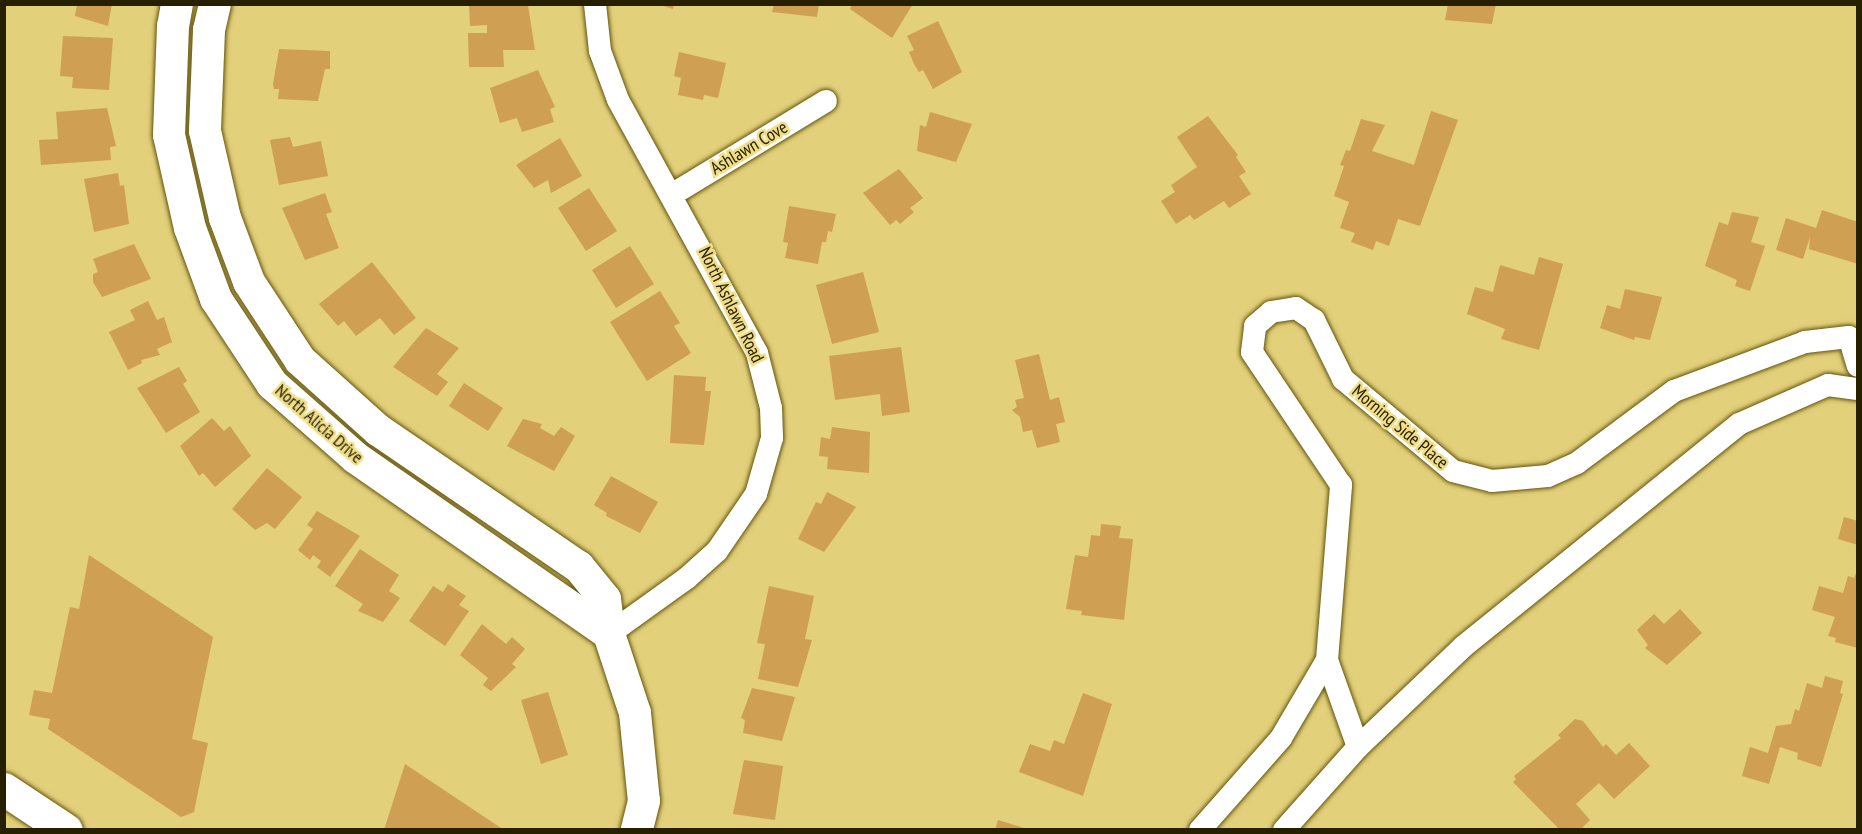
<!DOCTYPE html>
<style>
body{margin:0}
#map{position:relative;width:1862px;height:834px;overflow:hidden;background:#e3d07a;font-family:"PT Sans Narrow",sans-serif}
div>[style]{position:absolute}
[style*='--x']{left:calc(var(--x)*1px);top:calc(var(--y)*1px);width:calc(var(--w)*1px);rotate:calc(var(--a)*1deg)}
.building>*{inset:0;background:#cf9f53}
.roads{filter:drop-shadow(0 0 2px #63550d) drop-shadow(0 0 2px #63550d)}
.street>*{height:22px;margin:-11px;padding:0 11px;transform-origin:11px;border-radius:11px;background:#fff}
.secondary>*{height:32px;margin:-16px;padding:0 16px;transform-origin:16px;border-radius:16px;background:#fff}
.primary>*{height:33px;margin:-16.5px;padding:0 16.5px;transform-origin:16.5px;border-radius:16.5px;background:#fff}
span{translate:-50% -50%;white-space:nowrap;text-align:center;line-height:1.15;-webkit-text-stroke:5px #f0de87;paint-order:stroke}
.street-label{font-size:18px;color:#272000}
.frame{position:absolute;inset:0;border:6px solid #272000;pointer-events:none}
</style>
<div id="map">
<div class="building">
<i style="clip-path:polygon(77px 4px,112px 4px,108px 26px,75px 16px)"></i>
<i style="clip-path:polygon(469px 4px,528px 5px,535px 50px,503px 50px,504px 67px,469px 67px,468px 33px,487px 33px,487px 25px,470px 26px)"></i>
<i style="clip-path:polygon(657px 4px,674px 4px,673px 9px)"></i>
<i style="clip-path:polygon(774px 4px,819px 4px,817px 17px,772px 12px)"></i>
<i style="clip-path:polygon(852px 4px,913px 4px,892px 38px,850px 9px)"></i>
<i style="clip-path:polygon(1448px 4px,1496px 4px,1492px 24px,1445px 20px)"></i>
<i style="clip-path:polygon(938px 21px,962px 72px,933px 89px,923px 70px,919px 72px,914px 64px,909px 52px,914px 50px,907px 36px)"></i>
<i style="clip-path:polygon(63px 36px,113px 38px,109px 90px,72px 88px,73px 77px,60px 76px)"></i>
<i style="clip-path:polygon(279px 49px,330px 51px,330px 69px,325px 69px,318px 101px,278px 99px,279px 89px,274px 89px,273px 84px)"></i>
<i style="clip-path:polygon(679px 52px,726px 63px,718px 98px,704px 95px,703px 100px,678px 95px,681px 78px,674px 76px)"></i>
<i style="clip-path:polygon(538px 70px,555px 107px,550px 109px,554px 122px,522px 132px,517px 118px,500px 123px,490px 88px)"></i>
<i style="clip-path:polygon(107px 108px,116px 146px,110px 147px,111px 160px,41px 165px,39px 140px,58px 139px,56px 112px)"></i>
<i style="clip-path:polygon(1431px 111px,1458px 120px,1420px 226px,1398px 219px,1389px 246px,1376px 241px,1373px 250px,1351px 242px,1355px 233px,1340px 228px,1349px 202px,1334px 196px,1344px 166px,1340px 165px,1346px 150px,1350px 151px,1361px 119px,1385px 125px,1372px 151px,1414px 165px)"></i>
<i style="clip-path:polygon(930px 112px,972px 124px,956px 162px,917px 151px,920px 125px,926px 127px)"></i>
<i style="clip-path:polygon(1208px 116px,1238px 155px,1236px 157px,1246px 172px,1239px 176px,1251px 194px,1229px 208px,1224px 201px,1194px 220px,1190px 215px,1176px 224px,1161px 201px,1175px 192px,1171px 185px,1197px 167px,1177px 137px)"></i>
<i style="clip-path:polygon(290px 137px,293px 147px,321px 141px,328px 176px,279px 185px,270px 140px)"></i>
<i style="clip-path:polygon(560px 138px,582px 176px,551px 193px,548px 180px,534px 188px,516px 165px)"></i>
<i style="clip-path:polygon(899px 169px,923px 198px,910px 208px,914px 212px,900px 224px,896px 220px,890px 225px,863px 193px)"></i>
<i style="clip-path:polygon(118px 173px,120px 186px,124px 185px,129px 224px,94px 232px,84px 179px)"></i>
<i style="clip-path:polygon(589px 188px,617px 231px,586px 251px,558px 208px)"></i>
<i style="clip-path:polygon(325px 193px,332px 212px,326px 214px,339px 248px,305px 260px,282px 208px)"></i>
<i style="clip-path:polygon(789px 206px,836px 214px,832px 232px,828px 231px,826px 242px,822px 242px,818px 264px,785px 258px,788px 243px,783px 242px)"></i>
<i style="clip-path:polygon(1822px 210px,1858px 222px,1858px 264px,1809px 249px,1810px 237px,1803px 259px,1776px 250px,1786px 218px,1816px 228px)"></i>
<i style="clip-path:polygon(1732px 212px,1759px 217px,1751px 242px,1765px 246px,1750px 291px,1735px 286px,1737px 280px,1705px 266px,1719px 222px,1728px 225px)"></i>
<i style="clip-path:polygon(134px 244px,151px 279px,102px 297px,93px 282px,93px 274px,98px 272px,93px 259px)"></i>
<i style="clip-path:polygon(630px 246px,654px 284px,616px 308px,592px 270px)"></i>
<i style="clip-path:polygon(1539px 257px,1563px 264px,1539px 350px,1501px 339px,1505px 329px,1467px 314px,1475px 287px,1493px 292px,1500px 265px,1534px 275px)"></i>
<i style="clip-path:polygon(372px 262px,416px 318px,394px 335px,380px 318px,356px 336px,344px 321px,338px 326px,319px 304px)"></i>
<i style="clip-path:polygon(863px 272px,879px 332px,832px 344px,816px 285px)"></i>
<i style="clip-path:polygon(1625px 289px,1662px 297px,1650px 340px,1635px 337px,1634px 340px,1600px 328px,1607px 305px,1620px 309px)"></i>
<i style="clip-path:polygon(660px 291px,680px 323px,674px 326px,691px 353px,647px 381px,610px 322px)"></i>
<i style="clip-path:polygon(148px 301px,157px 320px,164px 317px,172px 342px,157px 349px,160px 355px,141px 360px,142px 363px,128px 370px,109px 332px,135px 320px,130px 310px)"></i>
<i style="clip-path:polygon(426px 328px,459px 348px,437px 374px,448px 382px,437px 396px,393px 367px)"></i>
<i style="clip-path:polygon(901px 347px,910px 412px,882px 416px,880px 394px,835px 400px,829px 356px)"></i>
<i style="clip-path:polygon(1039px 354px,1050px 400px,1059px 397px,1065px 422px,1056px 424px,1060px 442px,1037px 448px,1032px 430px,1023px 432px,1020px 417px,1012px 410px,1017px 407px,1015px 400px,1024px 398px,1015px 360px)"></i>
<i style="clip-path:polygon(179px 367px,187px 381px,183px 384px,200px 412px,166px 433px,137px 388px)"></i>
<i style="clip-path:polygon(674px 375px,706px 377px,705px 391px,711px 391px,704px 445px,670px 443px)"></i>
<i style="clip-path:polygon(464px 383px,503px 408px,488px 431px,449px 406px)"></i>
<i style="clip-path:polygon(212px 418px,224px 431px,230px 426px,251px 456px,215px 487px,203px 473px,199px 476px,180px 446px)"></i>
<i style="clip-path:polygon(523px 419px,542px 424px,540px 428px,554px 436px,561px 427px,575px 436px,554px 471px,507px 446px)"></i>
<i style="clip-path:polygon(832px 427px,870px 432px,869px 473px,827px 469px,828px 457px,819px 456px,821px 437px,830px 439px)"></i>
<i style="clip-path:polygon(267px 468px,302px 497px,275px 529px,267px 523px,255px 530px,232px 509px)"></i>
<i style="clip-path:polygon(611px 476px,658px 502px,640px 533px,606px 516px,607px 513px,594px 505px)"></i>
<i style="clip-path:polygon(827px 492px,856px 507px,824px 552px,798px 539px,816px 502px,821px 504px)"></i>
<i style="clip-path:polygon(317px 511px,360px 536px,330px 577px,317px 567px,321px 561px,313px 555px,310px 560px,298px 550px,313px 529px,307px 525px)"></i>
<i style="clip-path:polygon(1844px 517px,1858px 521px,1858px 545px,1838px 539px)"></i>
<i style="clip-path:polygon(1101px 524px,1121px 526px,1119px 538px,1133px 539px,1124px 620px,1081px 615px,1082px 611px,1066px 609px,1075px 555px,1088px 557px,1091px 535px,1100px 536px)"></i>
<i style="clip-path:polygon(360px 549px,399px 575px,389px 591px,400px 598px,383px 622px,358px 611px,363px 604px,335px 586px)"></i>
<i style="clip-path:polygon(89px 555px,213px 637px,192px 739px,208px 743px,194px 812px,181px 817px,48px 729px,50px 719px,29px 715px,34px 690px,52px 693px,70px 607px,79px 609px)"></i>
<i style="clip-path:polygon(1858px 568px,1858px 648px,1835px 642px,1836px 638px,1828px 636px,1835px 617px,1812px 610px,1819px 586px,1843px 593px,1848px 576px,1854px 578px)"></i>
<i style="clip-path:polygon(448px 584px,466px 596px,459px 605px,469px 611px,445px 646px,409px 621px,433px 586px,443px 592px)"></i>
<i style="clip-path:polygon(769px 586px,814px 596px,805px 639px,812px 640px,798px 687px,758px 679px,765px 644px,757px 643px)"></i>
<i style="clip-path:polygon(1680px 609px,1702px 633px,1667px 665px,1645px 648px,1648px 645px,1637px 630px,1654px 614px,1664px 624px)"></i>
<i style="clip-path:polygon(482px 624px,506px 644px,512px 637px,525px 649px,512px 664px,516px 667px,491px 691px,483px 685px,488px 678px,460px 655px)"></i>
<i style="clip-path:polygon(1825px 676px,1843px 681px,1840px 693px,1843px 694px,1821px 767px,1797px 759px,1798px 753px,1780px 747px,1769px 784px,1742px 776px,1750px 747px,1768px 753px,1776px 726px,1791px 724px,1795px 709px,1799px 711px,1807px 683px,1822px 688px)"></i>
<i style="clip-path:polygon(752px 688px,795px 697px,782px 741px,743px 733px,745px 720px,741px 718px)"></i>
<i style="clip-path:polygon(548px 692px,568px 755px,541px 764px,521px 700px)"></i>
<i style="clip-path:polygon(1083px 693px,1112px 704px,1083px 796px,1019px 772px,1030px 744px,1050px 751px,1054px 740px,1064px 744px)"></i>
<i style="clip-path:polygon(1575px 719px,1583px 721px,1603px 747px,1606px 744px,1616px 755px,1629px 743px,1650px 766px,1614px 799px,1599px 783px,1576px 804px,1590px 820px,1580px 830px,1560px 830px,1513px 782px,1516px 779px,1514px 776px,1561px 738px,1558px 735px)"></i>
<i style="clip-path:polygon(744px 760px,783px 766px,775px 820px,733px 814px)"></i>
<i style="clip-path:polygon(405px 764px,504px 830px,384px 830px)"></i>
<i style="clip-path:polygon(998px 820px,1027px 829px,1027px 830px,995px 830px)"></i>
</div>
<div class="roads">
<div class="street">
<i style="--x:595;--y:4;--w:47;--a:83.9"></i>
<i style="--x:600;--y:51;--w:52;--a:69.8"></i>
<i style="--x:618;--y:100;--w:289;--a:61.2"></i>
<i style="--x:757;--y:353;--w:57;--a:75.7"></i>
<i style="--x:771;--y:408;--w:30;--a:88"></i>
<i style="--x:772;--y:438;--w:58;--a:105.9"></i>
<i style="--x:756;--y:494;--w:69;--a:124.4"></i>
<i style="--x:717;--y:551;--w:40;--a:138"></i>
<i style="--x:687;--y:578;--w:96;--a:144.3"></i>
<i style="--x:673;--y:194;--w:179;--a:-31.3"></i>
<i style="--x:1358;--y:747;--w:92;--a:-109.6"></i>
<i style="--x:1327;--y:660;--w:176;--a:-85.4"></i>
<i style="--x:1341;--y:485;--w:160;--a:-123.8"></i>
<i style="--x:1252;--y:352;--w:26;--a:-83"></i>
<i style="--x:1255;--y:326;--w:21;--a:-41"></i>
<i style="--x:1271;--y:312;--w:25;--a:-9"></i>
<i style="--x:1296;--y:308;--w:22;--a:34"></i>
<i style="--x:1314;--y:320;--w:66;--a:63.8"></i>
<i style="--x:1343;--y:379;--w:143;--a:39.9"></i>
<i style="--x:1453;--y:471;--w:40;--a:14.4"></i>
<i style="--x:1492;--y:481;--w:56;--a:-5.1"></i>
<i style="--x:1548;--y:476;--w:32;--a:-24"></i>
<i style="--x:1577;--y:463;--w:121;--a:-36.6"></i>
<i style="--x:1674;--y:391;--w:140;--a:-20.5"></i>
<i style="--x:1805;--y:342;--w:44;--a:-6.5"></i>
<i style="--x:1849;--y:337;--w:30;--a:73"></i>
<i style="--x:1200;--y:830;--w:123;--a:-48.6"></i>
<i style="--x:1281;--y:738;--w:91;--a:-59.5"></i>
<i style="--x:1284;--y:830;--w:111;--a:-48.3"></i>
<i style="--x:1358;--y:747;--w:146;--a:-43.6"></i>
<i style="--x:1464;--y:646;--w:353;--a:-38.9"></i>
<i style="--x:1739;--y:424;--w:97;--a:-23.7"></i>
<i style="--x:1828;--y:385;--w:30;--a:8"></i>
</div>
<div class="secondary">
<i style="--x:177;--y:4;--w:22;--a:100"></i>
<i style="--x:173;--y:26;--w:109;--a:92.1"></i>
<i style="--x:169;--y:135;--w:95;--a:77.3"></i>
<i style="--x:190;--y:228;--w:76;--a:69.9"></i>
<i style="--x:216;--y:299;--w:102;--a:56.6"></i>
<i style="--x:272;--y:384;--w:112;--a:41.4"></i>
<i style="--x:356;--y:458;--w:308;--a:34.8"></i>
<i style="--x:215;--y:4;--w:27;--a:103"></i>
<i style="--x:209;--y:30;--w:101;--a:92.3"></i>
<i style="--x:205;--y:131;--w:89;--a:77.1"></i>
<i style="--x:225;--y:218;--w:68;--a:69.4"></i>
<i style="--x:249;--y:282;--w:93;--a:56.8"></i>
<i style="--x:300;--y:360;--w:105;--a:41.9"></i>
<i style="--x:378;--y:430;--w:243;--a:34.3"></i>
<i style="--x:579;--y:567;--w:41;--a:50.9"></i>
<i style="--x:605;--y:599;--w:35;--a:83"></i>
<i style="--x:609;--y:634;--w:83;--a:71.8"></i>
<i style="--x:635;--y:713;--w:88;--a:84.2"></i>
<i style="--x:644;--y:801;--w:30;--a:104"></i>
</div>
<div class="primary">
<i style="--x:4;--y:789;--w:74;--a:33.5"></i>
</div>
</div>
<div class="street-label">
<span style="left:749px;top:148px;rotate:-31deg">Ashlawn Cove</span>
<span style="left:731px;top:305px;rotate:64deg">North Ashlawn Road</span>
<span style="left:319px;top:424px;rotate:41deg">North Alicia Drive</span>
<span style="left:1400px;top:427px;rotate:40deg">Morning Side Place</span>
</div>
<div class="frame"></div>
</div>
